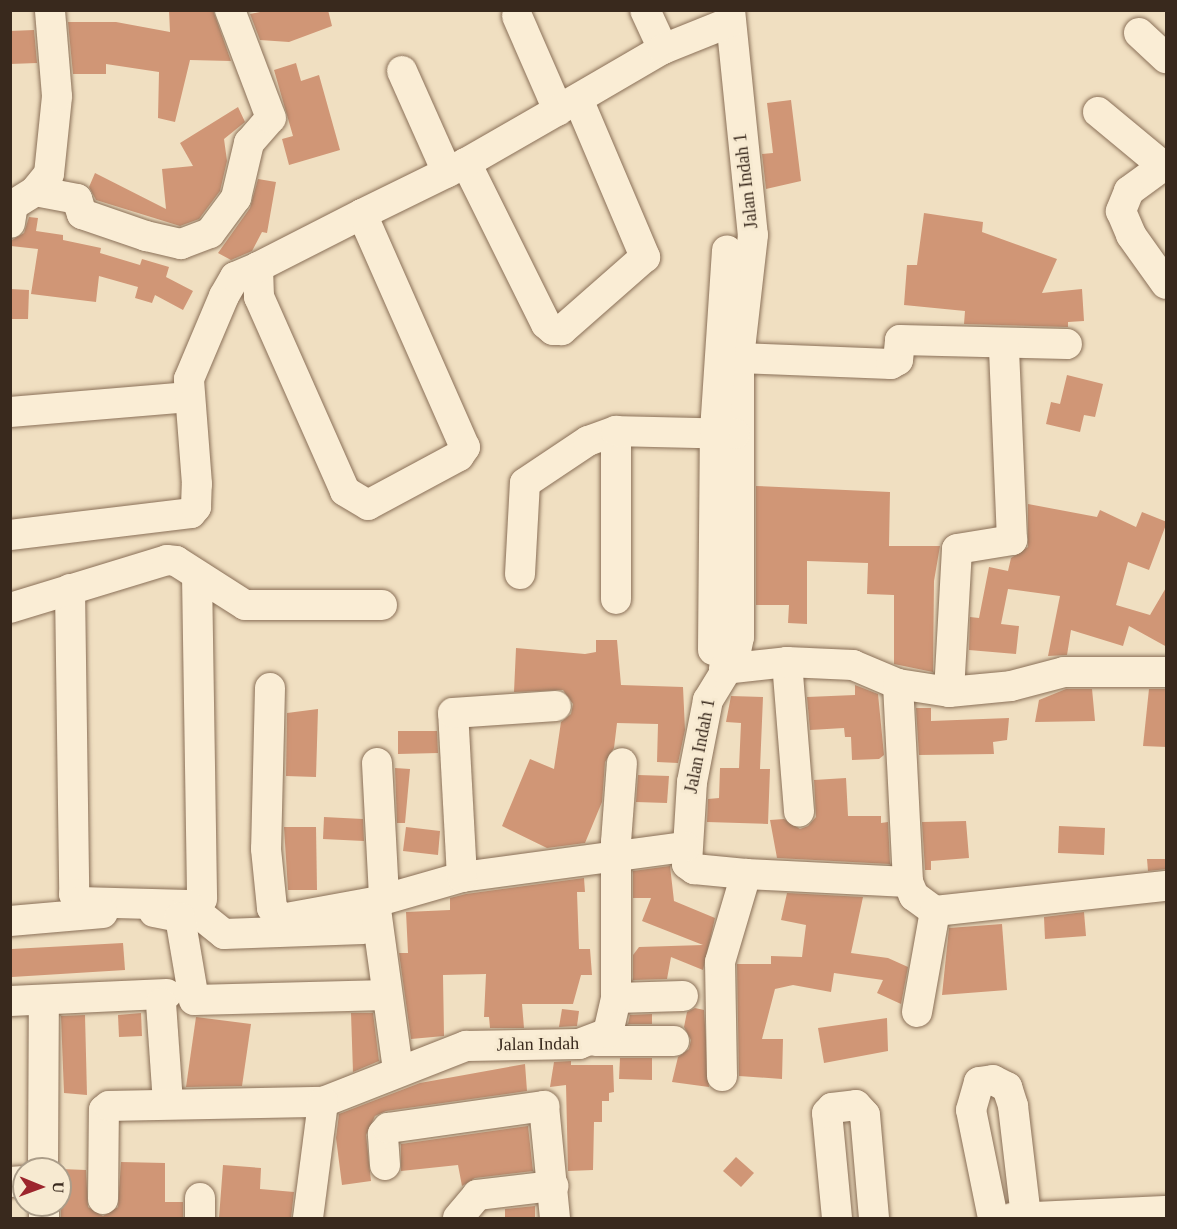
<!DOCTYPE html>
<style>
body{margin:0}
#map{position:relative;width:1177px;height:1229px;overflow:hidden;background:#f0dfc1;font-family:Georgia,serif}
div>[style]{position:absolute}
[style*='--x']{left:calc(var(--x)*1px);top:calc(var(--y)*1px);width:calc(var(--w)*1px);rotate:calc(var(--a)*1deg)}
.building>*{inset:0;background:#d09676}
.roads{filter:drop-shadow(0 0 2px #8a7058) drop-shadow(0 0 2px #8a7058)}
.minor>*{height:30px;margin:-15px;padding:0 15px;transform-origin:15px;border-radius:15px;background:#faedd5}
span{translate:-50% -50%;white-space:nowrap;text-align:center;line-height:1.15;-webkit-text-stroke:6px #f7ead1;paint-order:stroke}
.street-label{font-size:18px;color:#39291d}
.frame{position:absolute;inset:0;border:12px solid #39291d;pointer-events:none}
.north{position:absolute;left:12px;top:1157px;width:60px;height:60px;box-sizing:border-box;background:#f7ead1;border:2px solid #ab9d89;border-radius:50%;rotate:91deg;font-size:16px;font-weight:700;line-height:24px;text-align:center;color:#39291d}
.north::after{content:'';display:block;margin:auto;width:21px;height:27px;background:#9c252d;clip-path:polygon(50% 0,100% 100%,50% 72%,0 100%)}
</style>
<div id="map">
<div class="building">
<i style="clip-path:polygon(169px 10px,213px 10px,231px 61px,190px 60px,175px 122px,158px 118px,159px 72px,106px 64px,106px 74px,73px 74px,68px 22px,116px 22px,170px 32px)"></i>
<i style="clip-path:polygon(270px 10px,328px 10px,332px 26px,289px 42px,260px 40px,250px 14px)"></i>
<i style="clip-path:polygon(34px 30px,37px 63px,10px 64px,10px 31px)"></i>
<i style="clip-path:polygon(296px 63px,301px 81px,319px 75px,340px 150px,289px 165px,282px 139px,293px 136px,274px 70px)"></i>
<i style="clip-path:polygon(791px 100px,801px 181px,766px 189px,762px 154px,773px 153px,767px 103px)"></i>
<i style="clip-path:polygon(238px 107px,245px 122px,224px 139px,227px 161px,220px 191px,199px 219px,180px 226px,96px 200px,89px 187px,95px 173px,166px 209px,162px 169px,193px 166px,180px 143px)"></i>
<i style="clip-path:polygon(258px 179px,276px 182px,267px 233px,262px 232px,252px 251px,231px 260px,218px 253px,250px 208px)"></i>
<i style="clip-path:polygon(924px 213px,983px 222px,982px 232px,1057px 259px,1042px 293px,1082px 289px,1084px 321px,1068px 322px,1068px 327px,964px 324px,965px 311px,904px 305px,907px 265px,917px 265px)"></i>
<i style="clip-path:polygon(29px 217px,38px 218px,36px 231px,63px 235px,63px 240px,101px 248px,100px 253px,140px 265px,142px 259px,169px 267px,166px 277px,193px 291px,183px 310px,155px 295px,152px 303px,135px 298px,138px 287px,99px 276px,96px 302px,31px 294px,38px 249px,11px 246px,12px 240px,24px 233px)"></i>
<i style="clip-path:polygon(10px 289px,29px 290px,28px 319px,10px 319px)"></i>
<i style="clip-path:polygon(1067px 375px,1103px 384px,1095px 417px,1084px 415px,1080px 432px,1046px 424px,1051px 402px,1060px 404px)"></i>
<i style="clip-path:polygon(756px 486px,890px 492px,889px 546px,940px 546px,934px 581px,933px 672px,894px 664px,894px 595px,867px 594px,868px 563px,807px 561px,807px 624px,788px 623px,789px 605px,756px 605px)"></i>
<i style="clip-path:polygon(1028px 504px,1097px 517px,1100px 510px,1136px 527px,1142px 512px,1167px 522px,1149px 570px,1128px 562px,1116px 605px,1150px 615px,1167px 586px,1167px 647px,1129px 626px,1123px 646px,1071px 630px,1067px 655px,1048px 656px,1060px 596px,1008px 589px,1001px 624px,1019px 626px,1016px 654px,969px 650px,970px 617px,979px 618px,989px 567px,1008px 571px,1011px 558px,1028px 547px)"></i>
<i style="clip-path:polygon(596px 640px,617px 640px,621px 685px,683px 687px,685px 730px,678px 763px,657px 762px,658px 724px,617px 723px,614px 748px,605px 762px,602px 802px,585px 843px,547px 848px,502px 826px,530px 759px,554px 769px,561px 722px,571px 714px,573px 704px,563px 690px,514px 692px,516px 648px,585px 654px,596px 652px)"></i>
<i style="clip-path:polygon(855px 685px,878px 694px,884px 755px,879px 759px,852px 760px,851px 737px,845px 737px,844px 728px,810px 730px,807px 697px,855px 695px)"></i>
<i style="clip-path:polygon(1066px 689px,1092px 689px,1095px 721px,1035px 722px,1039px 700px)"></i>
<i style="clip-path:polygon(1149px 689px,1167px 689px,1167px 747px,1143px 746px)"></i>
<i style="clip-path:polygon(731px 696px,763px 697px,760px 769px,770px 769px,768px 824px,707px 822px,708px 799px,719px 798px,720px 768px,739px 768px,741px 723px,726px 722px)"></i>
<i style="clip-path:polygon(916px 708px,931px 708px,931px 721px,1009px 718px,1007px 740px,993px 742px,994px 754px,919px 755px)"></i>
<i style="clip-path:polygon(318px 709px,316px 777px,286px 776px,287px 713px)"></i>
<i style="clip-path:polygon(398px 731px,437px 731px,438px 753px,398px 754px)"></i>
<i style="clip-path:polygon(395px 768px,410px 769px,405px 823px,397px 823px)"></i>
<i style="clip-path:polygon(638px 775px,669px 776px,667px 803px,636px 802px)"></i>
<i style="clip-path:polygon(846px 778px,848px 816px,881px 816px,881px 823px,888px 822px,890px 864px,777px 858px,770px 820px,784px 819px,800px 829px,808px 826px,816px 817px,814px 780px)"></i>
<i style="clip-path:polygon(324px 817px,363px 819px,364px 841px,323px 839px)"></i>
<i style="clip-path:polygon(966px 821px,969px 858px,931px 861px,931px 870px,925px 870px,922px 822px)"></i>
<i style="clip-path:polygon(1059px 826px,1105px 828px,1104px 855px,1058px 853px)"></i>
<i style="clip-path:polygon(284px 827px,316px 827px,317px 890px,288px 890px)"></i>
<i style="clip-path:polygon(406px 827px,440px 831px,438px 855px,403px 851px)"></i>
<i style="clip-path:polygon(1147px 859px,1167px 859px,1167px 869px,1148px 871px)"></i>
<i style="clip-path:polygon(670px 866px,674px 901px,715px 918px,703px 970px,671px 957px,667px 979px,633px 980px,633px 955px,639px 947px,703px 945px,642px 921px,651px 898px,633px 898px,633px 871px)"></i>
<i style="clip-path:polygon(584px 878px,585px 892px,577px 892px,579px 949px,590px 949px,592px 975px,581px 975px,573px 1004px,522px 1004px,524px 1028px,490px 1028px,489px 1017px,484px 1017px,486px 974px,443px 975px,444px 1036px,411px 1039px,399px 953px,408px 953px,406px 912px,450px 910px,450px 898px,466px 894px)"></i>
<i style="clip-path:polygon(787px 893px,863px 897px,851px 953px,888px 958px,908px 967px,901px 1004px,877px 993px,883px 980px,834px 973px,831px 992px,793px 985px,775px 989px,762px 1039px,783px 1039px,782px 1079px,739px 1076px,737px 964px,771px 964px,771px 956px,802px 957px,806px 925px,781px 920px)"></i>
<i style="clip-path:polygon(1084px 912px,1086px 936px,1045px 939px,1044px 917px)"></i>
<i style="clip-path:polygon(1002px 924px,1007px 990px,942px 995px,949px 928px)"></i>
<i style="clip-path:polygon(123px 943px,125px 970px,12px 977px,12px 949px)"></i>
<i style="clip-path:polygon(695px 1008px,704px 1010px,709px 1087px,672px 1082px,678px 1057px,689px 1049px,691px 1040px,684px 1027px,687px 1012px)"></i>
<i style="clip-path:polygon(562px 1009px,579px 1011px,577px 1026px,559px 1027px)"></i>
<i style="clip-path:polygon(141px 1013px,142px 1036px,119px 1037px,118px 1015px)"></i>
<i style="clip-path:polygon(351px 1013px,373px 1013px,379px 1061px,353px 1072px)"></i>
<i style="clip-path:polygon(652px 1014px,652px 1024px,628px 1024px,630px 1015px)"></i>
<i style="clip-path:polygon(85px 1015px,87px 1095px,64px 1093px,61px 1016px)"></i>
<i style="clip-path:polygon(196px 1017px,251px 1024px,242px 1086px,186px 1087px)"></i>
<i style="clip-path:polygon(887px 1018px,888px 1051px,824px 1063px,818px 1028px)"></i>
<i style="clip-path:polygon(620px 1058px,652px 1058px,652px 1080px,619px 1079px)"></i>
<i style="clip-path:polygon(571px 1061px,571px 1065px,613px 1065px,614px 1092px,609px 1093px,609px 1101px,602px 1101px,602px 1122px,594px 1122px,593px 1170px,568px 1171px,566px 1085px,550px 1087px,554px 1062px)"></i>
<i style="clip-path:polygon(525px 1064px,527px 1091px,386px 1111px,375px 1116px,366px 1135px,371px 1181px,342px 1185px,336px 1138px,339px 1114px,420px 1083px)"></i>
<i style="clip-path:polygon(528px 1126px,533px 1171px,475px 1178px,462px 1186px,458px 1165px,401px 1171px,401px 1144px)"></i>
<i style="clip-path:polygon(736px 1157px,754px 1173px,741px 1187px,723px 1171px)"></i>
<i style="clip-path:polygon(121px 1162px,165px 1163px,165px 1202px,183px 1202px,183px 1218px,61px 1218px,61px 1169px,86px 1170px,88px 1207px,103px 1216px,118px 1207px)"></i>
<i style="clip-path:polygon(223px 1165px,261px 1168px,260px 1189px,294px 1192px,291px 1218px,219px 1218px)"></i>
<i style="clip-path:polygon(535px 1206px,535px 1218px,505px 1218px,505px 1209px)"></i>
</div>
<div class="roads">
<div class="minor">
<i style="--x:645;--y:10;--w:43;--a:65.2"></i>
<i style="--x:730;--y:10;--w:226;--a:84.2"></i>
<i style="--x:753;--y:235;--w:124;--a:96.5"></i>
<i style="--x:739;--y:358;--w:279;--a:90"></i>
<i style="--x:739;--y:637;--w:19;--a:102"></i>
<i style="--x:735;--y:656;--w:52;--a:121.5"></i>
<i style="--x:708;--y:700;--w:84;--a:101"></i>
<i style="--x:692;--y:782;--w:82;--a:93.5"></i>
<i style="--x:687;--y:864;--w:9;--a:36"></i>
<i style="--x:694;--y:869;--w:52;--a:5.5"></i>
<i style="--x:746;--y:874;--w:162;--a:2.8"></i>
<i style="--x:908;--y:882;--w:15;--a:67"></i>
<i style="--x:914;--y:896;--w:26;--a:36"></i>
<i style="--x:935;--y:911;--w:232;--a:-6.2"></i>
<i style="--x:517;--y:16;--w:103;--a:66.4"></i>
<i style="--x:1139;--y:33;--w:37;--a:43"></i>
<i style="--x:402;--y:71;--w:111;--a:66"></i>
<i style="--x:578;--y:99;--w:172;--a:67"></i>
<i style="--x:645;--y:257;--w:111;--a:138.7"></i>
<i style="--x:562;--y:330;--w:9;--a:180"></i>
<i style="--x:553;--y:330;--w:9;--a:-139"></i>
<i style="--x:546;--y:324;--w:180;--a:-116.4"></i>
<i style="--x:466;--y:163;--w:106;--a:-29.9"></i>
<i style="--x:558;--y:110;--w:121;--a:-30.2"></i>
<i style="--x:663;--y:49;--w:72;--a:-21.9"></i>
<i style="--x:1098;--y:112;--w:85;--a:39.7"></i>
<i style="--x:1166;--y:164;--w:46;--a:143.9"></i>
<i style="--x:1129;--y:191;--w:22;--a:112"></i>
<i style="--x:1121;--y:211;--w:26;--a:67"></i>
<i style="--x:1131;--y:235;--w:60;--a:54.5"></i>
<i style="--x:35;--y:191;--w:43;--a:10.8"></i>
<i style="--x:77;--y:199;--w:16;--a:72"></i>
<i style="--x:82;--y:214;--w:68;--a:19"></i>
<i style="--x:146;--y:236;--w:36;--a:13"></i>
<i style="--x:181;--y:244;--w:31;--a:-21"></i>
<i style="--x:210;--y:233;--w:44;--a:-53.4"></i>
<i style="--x:236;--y:198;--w:57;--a:-76.7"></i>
<i style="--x:249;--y:143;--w:33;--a:-49"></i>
<i style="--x:271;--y:118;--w:116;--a:-110.8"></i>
<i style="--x:362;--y:214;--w:255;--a:66.2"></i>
<i style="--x:465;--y:447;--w:11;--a:124"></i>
<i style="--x:459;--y:456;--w:103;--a:151.7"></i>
<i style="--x:368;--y:505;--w:27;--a:-149"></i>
<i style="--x:345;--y:491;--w:212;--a:-113.9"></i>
<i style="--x:259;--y:297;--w:30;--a:-92"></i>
<i style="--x:258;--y:267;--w:117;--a:-27"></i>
<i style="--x:362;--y:214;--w:116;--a:-26.1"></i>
<i style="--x:10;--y:223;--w:18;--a:-81"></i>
<i style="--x:13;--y:205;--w:26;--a:-32"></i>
<i style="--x:35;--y:191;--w:22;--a:-51"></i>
<i style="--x:49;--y:174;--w:78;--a:-84.1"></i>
<i style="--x:57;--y:96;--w:86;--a:-94.7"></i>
<i style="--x:739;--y:358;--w:152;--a:2.3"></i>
<i style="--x:891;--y:364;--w:8;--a:-30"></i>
<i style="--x:898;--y:360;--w:20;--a:-84"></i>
<i style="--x:900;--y:340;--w:167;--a:1.4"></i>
<i style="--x:10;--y:412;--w:180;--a:-4.8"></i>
<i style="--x:10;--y:535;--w:182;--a:-6.9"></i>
<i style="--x:191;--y:513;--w:8;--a:-50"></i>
<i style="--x:196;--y:507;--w:23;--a:-88"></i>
<i style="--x:197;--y:484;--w:105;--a:-94.4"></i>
<i style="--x:189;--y:379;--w:90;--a:-67.1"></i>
<i style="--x:224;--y:296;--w:22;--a:-60"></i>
<i style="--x:235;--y:277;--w:25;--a:-23"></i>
<i style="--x:520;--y:574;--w:91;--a:-86.9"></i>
<i style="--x:525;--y:483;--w:76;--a:-33.7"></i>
<i style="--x:588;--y:441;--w:30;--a:-20"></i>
<i style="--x:197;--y:575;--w:324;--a:89.1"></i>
<i style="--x:70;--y:589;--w:305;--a:89.2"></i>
<i style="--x:74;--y:894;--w:9;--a:58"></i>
<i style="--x:79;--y:902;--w:109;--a:1.6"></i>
<i style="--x:188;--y:905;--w:46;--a:38.9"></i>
<i style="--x:224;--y:934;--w:139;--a:-2.1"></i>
<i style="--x:616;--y:599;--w:168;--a:-90"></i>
<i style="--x:616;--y:431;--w:119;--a:1.4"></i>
<i style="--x:10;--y:608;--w:164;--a:-17"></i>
<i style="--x:167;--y:560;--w:9;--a:6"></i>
<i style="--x:176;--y:561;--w:82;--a:32.5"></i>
<i style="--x:245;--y:605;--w:137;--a:0"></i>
<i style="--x:713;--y:650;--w:219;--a:-89.5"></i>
<i style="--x:715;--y:431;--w:181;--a:-86.2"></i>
<i style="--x:787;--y:662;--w:150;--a:85.4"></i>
<i style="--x:724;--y:669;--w:63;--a:-6.3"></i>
<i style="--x:787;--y:662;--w:66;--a:2.6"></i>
<i style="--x:853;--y:665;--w:49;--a:22.9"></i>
<i style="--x:898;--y:684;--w:52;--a:8.9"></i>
<i style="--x:949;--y:692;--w:62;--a:-5.5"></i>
<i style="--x:1011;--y:686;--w:55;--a:-14.8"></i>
<i style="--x:1064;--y:672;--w:102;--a:0"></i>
<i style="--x:898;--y:684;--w:198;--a:87.1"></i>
<i style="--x:270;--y:688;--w:161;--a:91.4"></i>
<i style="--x:266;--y:849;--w:59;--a:84.2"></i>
<i style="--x:272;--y:908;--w:14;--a:51"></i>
<i style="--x:281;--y:919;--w:96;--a:-10.3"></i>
<i style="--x:375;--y:902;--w:91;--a:-16"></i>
<i style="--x:462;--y:877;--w:225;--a:-7.7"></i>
<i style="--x:949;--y:692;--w:143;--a:-86.8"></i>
<i style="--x:957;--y:549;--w:56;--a:-9.3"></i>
<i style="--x:1012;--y:540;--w:194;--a:-92.4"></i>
<i style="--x:377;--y:763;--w:135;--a:87"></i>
<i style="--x:462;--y:877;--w:164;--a:-93.1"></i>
<i style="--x:453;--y:713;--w:103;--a:-3.9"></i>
<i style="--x:375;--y:902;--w:171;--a:82.2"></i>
<i style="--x:154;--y:912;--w:26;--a:11"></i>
<i style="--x:180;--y:917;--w:84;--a:80.4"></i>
<i style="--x:194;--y:1000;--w:193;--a:-1.5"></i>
<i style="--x:10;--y:921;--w:93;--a:-4.9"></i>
<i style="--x:616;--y:998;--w:67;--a:-1.7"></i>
<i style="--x:10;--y:1001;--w:157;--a:-2.6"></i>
<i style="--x:161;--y:1003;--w:101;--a:86"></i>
<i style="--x:917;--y:1012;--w:103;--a:-79.9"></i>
<i style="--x:595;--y:1041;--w:79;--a:0"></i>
<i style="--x:722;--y:1076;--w:114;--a:-91"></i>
<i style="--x:720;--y:962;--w:92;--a:-73.5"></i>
<i style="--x:385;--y:1165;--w:31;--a:-94"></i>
<i style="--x:383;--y:1134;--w:8;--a:-50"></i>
<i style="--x:388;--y:1128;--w:158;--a:-8"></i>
<i style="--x:544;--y:1106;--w:113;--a:84.4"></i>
<i style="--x:43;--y:1169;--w:169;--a:-89.7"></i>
<i style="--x:10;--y:1182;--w:14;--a:-4"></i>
<i style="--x:103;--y:1199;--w:89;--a:-89.4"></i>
<i style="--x:104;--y:1110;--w:6;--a:-39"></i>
<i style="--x:109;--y:1106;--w:214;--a:-1.1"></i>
<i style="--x:323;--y:1102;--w:154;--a:-21.4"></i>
<i style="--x:466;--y:1046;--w:113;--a:-1"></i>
<i style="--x:579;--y:1044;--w:31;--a:-21"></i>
<i style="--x:608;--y:1033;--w:36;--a:-77"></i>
<i style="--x:616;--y:998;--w:156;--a:-90"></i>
<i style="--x:616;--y:842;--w:79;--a:-85.7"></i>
<i style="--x:44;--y:1205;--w:13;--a:90"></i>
<i style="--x:200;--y:1218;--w:20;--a:-90"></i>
<i style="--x:308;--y:1218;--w:117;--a:-82.6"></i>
<i style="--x:458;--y:1218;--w:30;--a:-50"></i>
<i style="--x:477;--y:1195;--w:77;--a:-6.8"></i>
<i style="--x:837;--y:1218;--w:105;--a:-95.4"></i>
<i style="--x:827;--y:1113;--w:7;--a:-45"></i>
<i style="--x:832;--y:1108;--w:24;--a:-7"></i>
<i style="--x:856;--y:1105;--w:13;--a:48"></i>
<i style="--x:865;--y:1115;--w:103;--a:85"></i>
<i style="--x:993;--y:1218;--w:110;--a:-101.5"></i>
<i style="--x:971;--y:1110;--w:29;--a:-74"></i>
<i style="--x:979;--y:1082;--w:14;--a:-8"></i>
<i style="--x:993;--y:1080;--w:16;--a:27"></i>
<i style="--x:1007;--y:1087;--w:20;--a:72"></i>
<i style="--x:1013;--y:1106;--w:111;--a:83.3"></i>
<i style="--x:1012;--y:1218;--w:154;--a:-2.6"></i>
</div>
</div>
<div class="street-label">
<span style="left:746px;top:181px;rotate:-97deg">Jalan Indah 1</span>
<span style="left:700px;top:746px;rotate:-79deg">Jalan Indah 1</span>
<span style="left:538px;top:1044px;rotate:-1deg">Jalan Indah</span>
</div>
<div class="frame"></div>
<div class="north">U</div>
</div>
